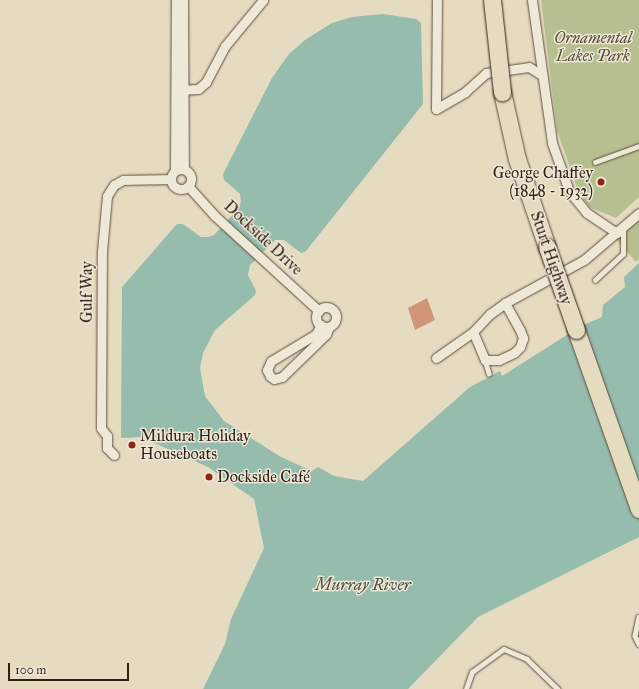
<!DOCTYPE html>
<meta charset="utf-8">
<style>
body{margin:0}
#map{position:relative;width:639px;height:689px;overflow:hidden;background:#e5dbc1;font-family:"IM FELL Great Primer",serif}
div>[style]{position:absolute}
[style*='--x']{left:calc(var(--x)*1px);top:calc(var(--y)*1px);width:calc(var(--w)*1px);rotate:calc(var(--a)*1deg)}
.green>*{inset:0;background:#b7bf91}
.water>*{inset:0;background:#96bcae}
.building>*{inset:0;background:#d1967a}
.roads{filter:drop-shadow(0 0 1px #5d4e3f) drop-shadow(0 0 1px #5d4e3f)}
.lane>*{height:4.5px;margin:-2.25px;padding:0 2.25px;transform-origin:2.25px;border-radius:2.25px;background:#eee8d7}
.street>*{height:9px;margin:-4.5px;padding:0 4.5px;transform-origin:4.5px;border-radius:4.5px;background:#eee8d7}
.street>.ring{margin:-4.5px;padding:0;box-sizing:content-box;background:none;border:9px solid #eee8d7;border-radius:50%}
.highway>*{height:17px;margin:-8.5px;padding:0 8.5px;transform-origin:8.5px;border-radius:8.5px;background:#e5dbc1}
.bridges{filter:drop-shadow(0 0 1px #301f14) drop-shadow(0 0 1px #301f14)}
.highway-bridge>*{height:17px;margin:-8.5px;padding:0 8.5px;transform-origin:8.5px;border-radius:8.5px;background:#e5dbc1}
.dots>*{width:11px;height:11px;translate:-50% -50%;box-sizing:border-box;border:2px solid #eee8d7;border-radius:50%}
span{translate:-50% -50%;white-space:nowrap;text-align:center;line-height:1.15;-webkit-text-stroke:3px #eee8d7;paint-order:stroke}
.park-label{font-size:16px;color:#584f3a;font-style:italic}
.poi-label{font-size:16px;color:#301f14}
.right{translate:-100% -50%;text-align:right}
.left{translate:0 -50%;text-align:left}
.street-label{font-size:16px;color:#301f14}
.water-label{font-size:17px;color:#4f4e42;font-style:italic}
.scale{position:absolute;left:8px;top:663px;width:121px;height:18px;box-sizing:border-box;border:2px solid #301f14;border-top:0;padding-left:5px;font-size:12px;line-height:14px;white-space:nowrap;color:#301f14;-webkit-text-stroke:3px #eee8d7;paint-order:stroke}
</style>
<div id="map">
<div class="green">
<i style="clip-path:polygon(541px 0,639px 0,639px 197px,616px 218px,589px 207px,577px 188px,557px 130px)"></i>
<i style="clip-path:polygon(639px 221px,639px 259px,636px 262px,616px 239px)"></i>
</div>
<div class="water">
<i style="clip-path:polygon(383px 14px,416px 19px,421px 23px,423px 104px,306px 251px,301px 253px,284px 240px,275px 240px,250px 265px,248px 275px,256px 291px,255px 295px,215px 330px,203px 353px,200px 368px,205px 396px,224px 421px,281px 457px,312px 471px,318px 467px,334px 476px,363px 481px,470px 387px,500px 371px,502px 376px,581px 326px,602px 317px,603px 305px,625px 287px,624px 277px,639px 263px,639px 537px,478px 617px,408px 689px,203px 689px,225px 644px,231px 619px,264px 548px,254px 499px,208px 467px,141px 437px,121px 438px,122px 287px,177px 224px,183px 224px,201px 237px,207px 237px,214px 235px,238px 209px,241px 202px,240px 194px,224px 180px,223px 174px,272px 78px,289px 54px,305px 40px,332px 23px,352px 17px)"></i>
</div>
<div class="building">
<i style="clip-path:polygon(427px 298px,435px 320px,415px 330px,408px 308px)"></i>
</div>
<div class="roads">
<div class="lane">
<i style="--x:595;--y:162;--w:47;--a:-20"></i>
<i style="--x:595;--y:280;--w:38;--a:-43"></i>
<i style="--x:623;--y:254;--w:26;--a:-90"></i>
<i style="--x:485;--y:360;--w:14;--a:73"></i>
<i style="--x:639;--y:617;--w:19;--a:102"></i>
<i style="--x:635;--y:636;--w:9;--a:63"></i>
<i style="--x:466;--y:689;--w:18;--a:-71"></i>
<i style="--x:472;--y:672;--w:39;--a:-36"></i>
<i style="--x:504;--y:649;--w:25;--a:23"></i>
<i style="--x:527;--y:659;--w:43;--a:44.1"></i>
</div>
<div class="street">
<i style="--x:183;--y:0;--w:169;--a:89.7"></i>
<i style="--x:532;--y:0;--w:144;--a:82"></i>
<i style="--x:552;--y:143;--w:51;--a:70.5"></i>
<i style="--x:569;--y:191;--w:28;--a:51"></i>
<i style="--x:587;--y:213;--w:36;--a:34"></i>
<i style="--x:178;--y:90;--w:20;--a:-3"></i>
<i style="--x:198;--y:89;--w:11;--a:-41"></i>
<i style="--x:206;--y:82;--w:41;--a:-62.2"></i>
<i style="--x:225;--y:46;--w:60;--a:-50.4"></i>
<i style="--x:436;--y:109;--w:34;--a:-30"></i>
<i style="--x:465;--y:92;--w:28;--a:-42"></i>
<i style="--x:486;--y:73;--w:43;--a:-7.9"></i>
<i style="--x:529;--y:67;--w:13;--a:32"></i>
<i style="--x:436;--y:109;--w:109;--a:-89.5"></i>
<i class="ring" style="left:171px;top:169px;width:11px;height:11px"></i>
<i style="--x:175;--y:170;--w:170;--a:-89.7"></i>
<i style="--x:188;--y:186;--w:40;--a:48"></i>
<i style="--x:215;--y:216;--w:141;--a:42.4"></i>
<i style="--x:505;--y:303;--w:31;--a:61"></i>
<i style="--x:520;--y:330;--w:9;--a:69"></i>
<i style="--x:523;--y:338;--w:9;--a:108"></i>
<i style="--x:520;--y:347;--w:8;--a:135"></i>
<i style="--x:514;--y:353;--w:17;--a:155"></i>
<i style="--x:499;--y:360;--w:14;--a:180"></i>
<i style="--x:485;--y:360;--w:30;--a:-113"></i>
<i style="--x:473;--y:332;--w:25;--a:-47"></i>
<i style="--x:490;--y:314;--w:19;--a:-36"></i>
<i style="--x:505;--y:303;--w:90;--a:-28.6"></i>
<i style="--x:584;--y:260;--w:72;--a:-40.5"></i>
<i class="ring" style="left:316px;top:307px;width:11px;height:11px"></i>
<i style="--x:321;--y:325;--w:10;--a:119"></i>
<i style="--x:316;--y:334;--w:52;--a:149"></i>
<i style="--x:271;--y:361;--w:10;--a:114"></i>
<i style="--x:267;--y:370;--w:7;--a:63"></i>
<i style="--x:270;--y:376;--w:5;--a:37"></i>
<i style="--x:274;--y:379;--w:8;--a:-14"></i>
<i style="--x:282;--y:377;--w:62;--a:-44.3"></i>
<i style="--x:326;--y:334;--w:8;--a:-67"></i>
<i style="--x:436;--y:358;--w:45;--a:-35.1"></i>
<i style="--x:114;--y:455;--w:10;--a:-135"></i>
<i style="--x:107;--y:448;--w:12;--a:-90"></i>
<i style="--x:107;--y:436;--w:10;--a:-127"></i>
<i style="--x:101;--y:428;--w:177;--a:-89.7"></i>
<i style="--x:102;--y:251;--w:55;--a:-84.8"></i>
<i style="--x:107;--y:196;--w:13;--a:-58"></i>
<i style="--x:114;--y:185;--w:10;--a:-29"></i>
<i style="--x:123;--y:180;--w:47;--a:-1.2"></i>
</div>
<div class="highway">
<i style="--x:502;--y:92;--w:69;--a:77.4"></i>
<i style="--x:517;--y:159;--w:93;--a:71.2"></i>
<i style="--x:576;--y:330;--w:190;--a:70.6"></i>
</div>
</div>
<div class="bridges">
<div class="highway-bridge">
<i style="--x:492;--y:0;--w:93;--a:83.8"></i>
<i style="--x:547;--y:247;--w:88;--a:70.7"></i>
</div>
</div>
<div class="dots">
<i style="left:601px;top:182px;background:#8f2418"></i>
<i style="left:132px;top:445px;background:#8f2418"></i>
<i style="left:209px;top:477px;background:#8f2418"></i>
</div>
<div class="park-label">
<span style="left:593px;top:47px">Ornamental<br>Lakes Park</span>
</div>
<div class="poi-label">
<span class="right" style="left:593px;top:182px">George Chaffey<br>(1848 - 1932)</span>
<span class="left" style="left:140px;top:445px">Mildura Holiday<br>Houseboats</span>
<span class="left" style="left:217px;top:477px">Dockside Café</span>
</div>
<div class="street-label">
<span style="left:263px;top:238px;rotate:43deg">Dockside Drive</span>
<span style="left:551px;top:258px;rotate:71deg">Sturt Highway</span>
<span style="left:87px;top:292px;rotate:-90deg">Gulf Way</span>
</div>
<div class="water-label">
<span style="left:363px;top:585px">Murray River</span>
</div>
<div class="scale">100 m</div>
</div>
